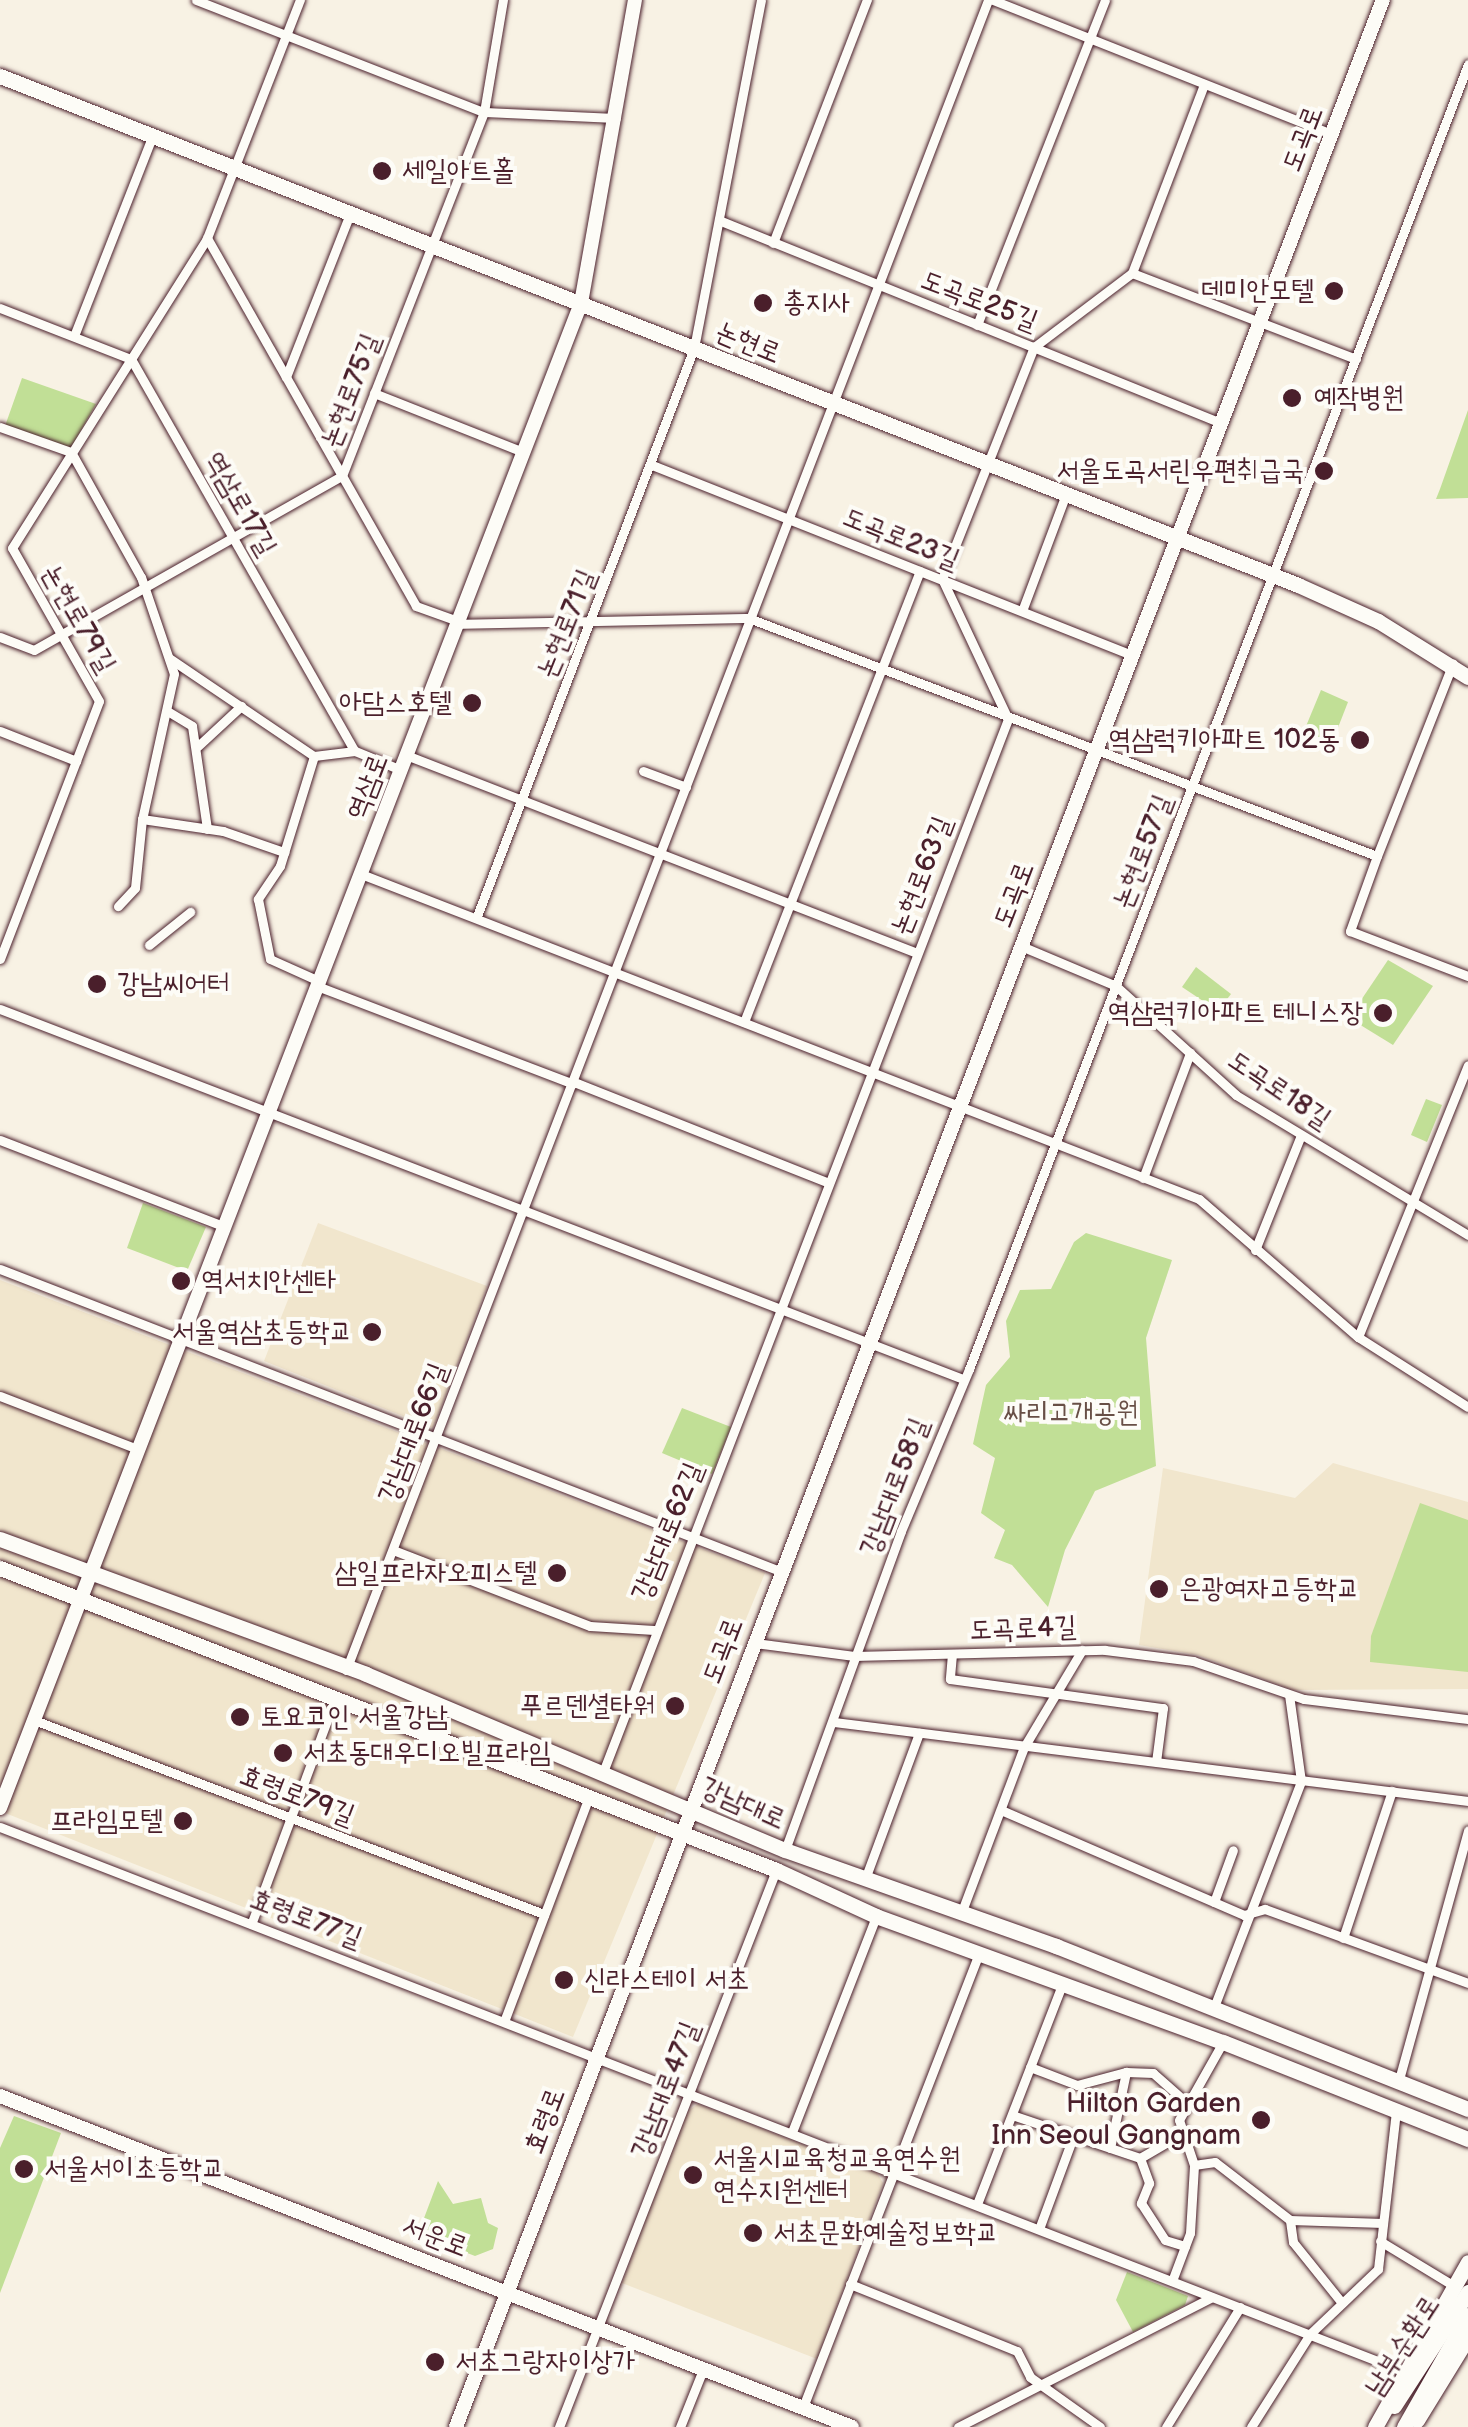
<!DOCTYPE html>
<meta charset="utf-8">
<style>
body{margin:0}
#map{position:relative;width:1468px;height:2427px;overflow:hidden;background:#f8f2e4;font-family:"Balsamiq Sans","Poor Story",sans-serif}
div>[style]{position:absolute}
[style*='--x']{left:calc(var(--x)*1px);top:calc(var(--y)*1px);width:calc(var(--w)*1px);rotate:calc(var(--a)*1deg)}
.built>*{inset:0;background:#f1e6cd}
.green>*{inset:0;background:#c1df96}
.roads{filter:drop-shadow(0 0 2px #4a1f2b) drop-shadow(0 0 2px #4a1f2b)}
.street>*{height:9px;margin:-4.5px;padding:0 4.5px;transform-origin:4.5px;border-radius:4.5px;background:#fdfcf7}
.secondary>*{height:14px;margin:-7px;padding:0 7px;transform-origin:7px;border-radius:7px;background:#fdfcf7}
.primary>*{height:15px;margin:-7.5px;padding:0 7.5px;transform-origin:7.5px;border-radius:7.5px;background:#fdfcf7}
.dots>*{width:28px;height:28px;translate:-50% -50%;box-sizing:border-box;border:5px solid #fdfcf7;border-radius:50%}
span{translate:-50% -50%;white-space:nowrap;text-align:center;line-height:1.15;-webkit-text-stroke:8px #fdfcf7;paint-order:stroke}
.street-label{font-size:28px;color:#4a1f2b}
.poi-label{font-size:28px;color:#4a1f2b}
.left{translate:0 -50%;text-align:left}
.right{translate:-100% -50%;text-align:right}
.park-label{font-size:28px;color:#684f46}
</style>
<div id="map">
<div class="built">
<i style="clip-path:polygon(318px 1223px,487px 1286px,433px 1428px,264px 1361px)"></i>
<i style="clip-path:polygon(0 1280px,765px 1573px,573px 2037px,0 1811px)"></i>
<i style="clip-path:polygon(1333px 1463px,1468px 1502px,1468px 1689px,1293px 1690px,1198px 1655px,1139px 1645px,1163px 1468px,1295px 1498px)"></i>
<i style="clip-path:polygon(698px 2104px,877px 2173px,883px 2183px,817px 2359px,622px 2283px,685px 2113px)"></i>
</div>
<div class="green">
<i style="clip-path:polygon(22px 378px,96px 404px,69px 451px,5px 426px)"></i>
<i style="clip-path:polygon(1468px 410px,1468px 498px,1436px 499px,1440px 489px)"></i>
<i style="clip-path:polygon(1321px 690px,1348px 702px,1332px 743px,1304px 731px)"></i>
<i style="clip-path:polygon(1388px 960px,1433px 986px,1393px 1045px,1349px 1018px)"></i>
<i style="clip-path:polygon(1196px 967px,1231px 994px,1218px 1011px,1182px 987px)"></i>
<i style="clip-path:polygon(1426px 1099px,1442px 1105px,1427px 1142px,1411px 1135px)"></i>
<i style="clip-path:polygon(143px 1203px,206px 1227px,187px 1271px,127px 1248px)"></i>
<i style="clip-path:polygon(1086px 1233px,1172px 1260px,1146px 1338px,1156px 1466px,1095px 1491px,1065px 1550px,1048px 1607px,1012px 1565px,994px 1558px,1005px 1530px,981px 1513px,995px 1458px,973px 1444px,986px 1385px,1010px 1357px,1006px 1321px,1020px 1290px,1051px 1289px,1074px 1242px)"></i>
<i style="clip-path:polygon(682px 1408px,731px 1427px,712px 1474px,662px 1453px)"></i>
<i style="clip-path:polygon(1420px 1503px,1468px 1520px,1468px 1672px,1370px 1662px,1371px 1636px)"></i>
<i style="clip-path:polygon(14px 2116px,61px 2133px,0 2293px,0 2148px)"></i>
<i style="clip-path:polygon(438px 2181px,453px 2204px,481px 2198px,488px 2223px,498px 2228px,493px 2249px,475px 2256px,418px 2234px)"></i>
<i style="clip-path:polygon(1127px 2272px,1188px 2296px,1185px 2305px,1133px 2332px,1116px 2300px)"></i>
</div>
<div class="roads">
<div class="street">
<i style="--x:196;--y:0;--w:309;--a:21.3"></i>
<i style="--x:484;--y:112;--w:132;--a:2.6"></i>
<i style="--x:993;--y:0;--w:365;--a:21.6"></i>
<i style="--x:721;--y:221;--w:539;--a:22"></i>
<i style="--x:207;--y:238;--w:423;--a:60.4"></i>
<i style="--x:416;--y:606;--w:45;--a:19.7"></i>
<i style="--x:773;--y:243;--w:261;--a:-68.9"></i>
<i style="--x:1132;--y:273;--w:240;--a:21"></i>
<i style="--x:0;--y:308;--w:141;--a:21.3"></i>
<i style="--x:131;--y:359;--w:451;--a:60.3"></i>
<i style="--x:355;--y:751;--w:50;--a:22.4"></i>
<i style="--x:977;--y:325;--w:349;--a:-68.5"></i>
<i style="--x:74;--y:336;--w:217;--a:-68.6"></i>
<i style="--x:286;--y:377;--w:175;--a:-68.6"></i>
<i style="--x:374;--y:393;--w:160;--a:21.6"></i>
<i style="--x:0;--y:427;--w:75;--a:19.4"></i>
<i style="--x:71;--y:452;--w:143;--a:60.8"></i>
<i style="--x:141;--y:577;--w:102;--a:71.2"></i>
<i style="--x:174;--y:674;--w:148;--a:102.4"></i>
<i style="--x:142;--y:819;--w:69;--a:95.8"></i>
<i style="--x:135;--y:888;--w:25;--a:133"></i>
<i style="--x:652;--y:465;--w:516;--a:21.6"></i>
<i style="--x:12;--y:548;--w:366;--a:-57.8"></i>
<i style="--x:207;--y:238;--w:256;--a:-68.7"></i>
<i style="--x:1022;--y:611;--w:125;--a:-69.4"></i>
<i style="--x:751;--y:619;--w:669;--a:20.74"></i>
<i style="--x:1377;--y:856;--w:80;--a:109.8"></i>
<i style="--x:1350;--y:931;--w:126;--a:20.9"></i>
<i style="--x:456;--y:624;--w:296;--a:-1.2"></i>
<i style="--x:0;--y:637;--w:36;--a:21"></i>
<i style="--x:34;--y:650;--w:354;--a:-29.5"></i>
<i style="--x:342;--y:476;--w:391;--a:-68.7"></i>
<i style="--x:484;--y:112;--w:114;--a:-80.4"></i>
<i style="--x:169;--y:658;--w:175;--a:34.1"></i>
<i style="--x:314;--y:756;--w:41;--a:-7"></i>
<i style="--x:169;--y:712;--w:27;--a:31"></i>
<i style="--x:192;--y:726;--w:104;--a:81.7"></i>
<i style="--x:0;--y:731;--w:82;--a:21.5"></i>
<i style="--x:198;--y:746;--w:59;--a:-42.9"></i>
<i style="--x:406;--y:755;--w:548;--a:21.18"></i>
<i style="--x:314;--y:756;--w:115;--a:107.2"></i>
<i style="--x:280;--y:866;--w:40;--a:124"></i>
<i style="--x:258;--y:899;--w:61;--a:78.7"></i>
<i style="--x:270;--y:959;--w:54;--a:24.2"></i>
<i style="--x:643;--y:771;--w:46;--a:20.4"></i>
<i style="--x:142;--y:819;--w:82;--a:8.4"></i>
<i style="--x:223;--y:831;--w:65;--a:19"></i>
<i style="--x:1377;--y:856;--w:207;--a:-68.5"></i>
<i style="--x:361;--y:874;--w:899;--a:21.2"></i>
<i style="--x:1199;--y:1199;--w:211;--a:41"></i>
<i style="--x:1358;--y:1337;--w:130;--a:32.5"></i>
<i style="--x:477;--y:916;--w:608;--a:-69.09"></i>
<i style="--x:694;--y:348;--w:354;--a:-79.1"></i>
<i style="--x:149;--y:945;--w:53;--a:-38.8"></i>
<i style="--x:1021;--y:946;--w:103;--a:22.8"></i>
<i style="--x:1116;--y:986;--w:162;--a:42.2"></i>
<i style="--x:1236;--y:1095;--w:271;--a:31.1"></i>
<i style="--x:0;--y:959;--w:276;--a:-69"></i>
<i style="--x:99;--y:701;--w:176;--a:-119.6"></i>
<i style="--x:317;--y:986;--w:274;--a:20.9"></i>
<i style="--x:0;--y:1009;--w:1032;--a:21.02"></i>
<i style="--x:744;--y:1022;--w:484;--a:-68.7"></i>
<i style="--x:574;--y:1082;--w:274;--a:21.6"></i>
<i style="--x:0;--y:1140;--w:239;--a:21.1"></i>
<i style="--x:1143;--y:1178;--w:134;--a:-69.4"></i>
<i style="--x:1255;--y:1250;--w:124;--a:-68.2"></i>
<i style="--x:0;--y:1269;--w:836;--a:21.17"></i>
<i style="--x:1358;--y:1337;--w:293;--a:-68"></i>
<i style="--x:0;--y:1396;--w:147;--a:21.1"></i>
<i style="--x:393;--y:1550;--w:211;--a:21.1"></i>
<i style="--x:590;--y:1626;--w:64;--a:3.6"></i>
<i style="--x:755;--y:1643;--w:100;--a:7.5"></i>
<i style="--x:854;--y:1656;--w:251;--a:-1.4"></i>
<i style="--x:1105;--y:1650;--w:89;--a:7.1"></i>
<i style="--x:1193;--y:1661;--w:117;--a:18.9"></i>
<i style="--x:1304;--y:1699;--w:165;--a:7"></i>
<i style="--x:952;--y:1654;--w:25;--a:95"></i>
<i style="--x:950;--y:1679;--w:215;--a:7.8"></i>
<i style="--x:1163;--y:1708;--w:54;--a:97.4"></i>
<i style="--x:346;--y:1670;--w:1789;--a:-68.97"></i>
<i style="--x:34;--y:1720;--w:546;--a:20.83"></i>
<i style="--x:834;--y:1722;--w:639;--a:7.1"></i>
<i style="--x:603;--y:1772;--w:1128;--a:-68.96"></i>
<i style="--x:1008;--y:719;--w:155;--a:-115.2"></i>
<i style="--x:942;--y:579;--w:250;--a:-68.4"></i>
<i style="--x:1034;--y:347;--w:123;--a:-37.1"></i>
<i style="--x:1132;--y:273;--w:202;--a:-69.1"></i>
<i style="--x:1001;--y:1810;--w:265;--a:23.4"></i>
<i style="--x:1244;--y:1915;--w:22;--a:-16"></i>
<i style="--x:1265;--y:1909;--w:216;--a:20"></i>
<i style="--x:0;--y:1827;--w:1505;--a:21.19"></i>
<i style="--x:785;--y:1850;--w:339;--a:-70"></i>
<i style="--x:901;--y:1531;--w:176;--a:-67.2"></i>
<i style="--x:969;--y:1369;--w:1397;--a:-69.07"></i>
<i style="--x:865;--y:1879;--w:156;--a:-69.7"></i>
<i style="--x:1214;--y:1902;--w:55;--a:-69.9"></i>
<i style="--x:962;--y:1911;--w:175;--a:-69.3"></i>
<i style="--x:1024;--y:1747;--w:113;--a:-59.1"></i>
<i style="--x:252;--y:1922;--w:238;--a:-69.6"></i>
<i style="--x:1343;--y:1938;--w:155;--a:-71.6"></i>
<i style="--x:1214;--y:2007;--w:242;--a:-68.9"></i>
<i style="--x:1301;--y:1781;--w:87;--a:-97.9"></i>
<i style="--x:505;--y:2019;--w:235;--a:-69.3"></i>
<i style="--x:1030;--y:2067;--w:50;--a:21"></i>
<i style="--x:1077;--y:2085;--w:51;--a:-14.9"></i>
<i style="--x:1126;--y:2072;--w:27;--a:2"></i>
<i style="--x:1153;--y:2073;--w:47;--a:41.5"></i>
<i style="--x:1398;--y:2083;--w:262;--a:-74.5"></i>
<i style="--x:1012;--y:2115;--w:135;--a:18.6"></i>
<i style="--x:792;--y:2132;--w:232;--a:-68.7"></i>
<i style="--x:1110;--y:2148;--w:78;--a:-78.1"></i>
<i style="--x:1140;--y:2158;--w:27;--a:70"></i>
<i style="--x:1149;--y:2183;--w:22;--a:112"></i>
<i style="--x:1141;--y:2203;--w:44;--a:57"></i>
<i style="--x:1165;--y:2240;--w:21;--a:17"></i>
<i style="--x:1140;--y:2158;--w:50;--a:-30.2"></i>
<i style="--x:1194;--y:2165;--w:21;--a:-8"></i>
<i style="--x:1215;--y:2162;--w:95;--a:37.7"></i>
<i style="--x:977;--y:2204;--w:235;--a:-68.8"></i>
<i style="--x:1039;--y:2229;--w:95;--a:-69.7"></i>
<i style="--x:1380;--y:2241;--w:87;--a:31.3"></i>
<i style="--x:1172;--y:2281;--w:51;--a:-69.4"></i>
<i style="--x:1190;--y:2233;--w:68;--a:-86.6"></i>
<i style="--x:1194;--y:2165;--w:47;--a:-108.4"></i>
<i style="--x:1179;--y:2120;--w:90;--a:-60.6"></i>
<i style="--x:850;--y:2284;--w:180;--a:21.9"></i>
<i style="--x:1017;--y:2351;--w:29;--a:63"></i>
<i style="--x:1030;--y:2377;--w:86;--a:35.5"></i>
<i style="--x:1342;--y:2303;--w:78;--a:-128.8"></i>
<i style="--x:1293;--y:2242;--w:22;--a:-98"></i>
<i style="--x:1290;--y:2220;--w:93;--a:1.8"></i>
<i style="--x:803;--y:2407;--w:486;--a:-68.8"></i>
<i style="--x:559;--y:2427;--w:598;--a:-68.71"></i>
<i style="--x:680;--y:2427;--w:65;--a:-68.2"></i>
<i style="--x:958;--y:2427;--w:285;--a:-27.1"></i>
<i style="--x:1166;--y:2427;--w:141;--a:-58.3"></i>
<i style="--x:1251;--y:2427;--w:110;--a:-57.6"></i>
<i style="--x:1310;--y:2334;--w:94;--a:-43.7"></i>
<i style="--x:1378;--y:2269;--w:159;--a:-83.5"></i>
</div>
<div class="secondary">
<i style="--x:0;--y:1808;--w:1613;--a:-68.89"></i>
<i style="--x:581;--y:303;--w:308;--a:-79.9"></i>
<i style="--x:0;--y:2096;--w:914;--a:21.23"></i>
<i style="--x:456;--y:2427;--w:2598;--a:-69.1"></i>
</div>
<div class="primary">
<i style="--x:0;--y:76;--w:1394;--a:21.41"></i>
<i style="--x:1298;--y:585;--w:88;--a:24.2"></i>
<i style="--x:1378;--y:621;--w:106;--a:31.9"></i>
<i style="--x:0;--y:1539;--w:390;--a:20.2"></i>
<i style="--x:366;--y:1674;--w:454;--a:22.8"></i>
<i style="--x:785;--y:1850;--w:288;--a:19.5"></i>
<i style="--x:1056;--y:1946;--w:443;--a:21.6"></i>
<i style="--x:0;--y:1568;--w:833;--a:21.26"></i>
<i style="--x:776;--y:1870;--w:110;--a:24.7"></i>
<i style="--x:876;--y:1916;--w:369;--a:20"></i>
<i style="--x:1223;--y:2042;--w:264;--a:21.6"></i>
<i style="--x:1394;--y:2406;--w:136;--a:-57"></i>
<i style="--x:1417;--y:2420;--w:97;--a:-58.4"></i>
<i style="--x:1375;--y:2427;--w:189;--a:-60.6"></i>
<i style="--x:1404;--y:2427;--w:129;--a:-60.3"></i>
</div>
</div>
<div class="dots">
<i style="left:382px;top:171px;background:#4a1f2b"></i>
<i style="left:1334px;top:291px;background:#4a1f2b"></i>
<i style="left:763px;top:303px;background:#4a1f2b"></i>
<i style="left:1292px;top:398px;background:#4a1f2b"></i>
<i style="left:1324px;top:471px;background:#4a1f2b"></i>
<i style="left:472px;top:703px;background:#4a1f2b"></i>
<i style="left:1360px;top:740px;background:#4a1f2b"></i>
<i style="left:97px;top:984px;background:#4a1f2b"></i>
<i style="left:1383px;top:1013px;background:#4a1f2b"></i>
<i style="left:181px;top:1281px;background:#4a1f2b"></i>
<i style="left:372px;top:1332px;background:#4a1f2b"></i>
<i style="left:557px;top:1573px;background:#4a1f2b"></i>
<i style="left:1159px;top:1589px;background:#4a1f2b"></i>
<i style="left:675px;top:1706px;background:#4a1f2b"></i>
<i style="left:240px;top:1717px;background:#4a1f2b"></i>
<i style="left:283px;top:1753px;background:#4a1f2b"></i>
<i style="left:183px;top:1821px;background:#4a1f2b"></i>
<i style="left:564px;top:1980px;background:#4a1f2b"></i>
<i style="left:1261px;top:2120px;background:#4a1f2b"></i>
<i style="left:24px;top:2169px;background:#4a1f2b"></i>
<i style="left:693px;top:2175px;background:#4a1f2b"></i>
<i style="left:753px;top:2233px;background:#4a1f2b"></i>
<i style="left:435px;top:2362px;background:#4a1f2b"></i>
</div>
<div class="street-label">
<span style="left:1303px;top:139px;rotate:-69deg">도곡로</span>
<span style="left:979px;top:301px;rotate:21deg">도곡로25길</span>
<span style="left:748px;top:343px;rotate:22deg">논현로</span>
<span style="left:351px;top:391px;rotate:-69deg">논현로75길</span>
<span style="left:240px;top:504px;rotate:60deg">역삼로17길</span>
<span style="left:901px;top:539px;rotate:22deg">도곡로23길</span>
<span style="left:78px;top:619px;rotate:60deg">논현로79길</span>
<span style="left:567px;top:624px;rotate:-68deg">논현로71길</span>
<span style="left:368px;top:787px;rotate:-69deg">역삼로</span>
<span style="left:1143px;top:852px;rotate:-69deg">논현로57길</span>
<span style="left:922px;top:876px;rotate:-69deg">논현로63길</span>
<span style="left:1014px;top:895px;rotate:-69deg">도곡로</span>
<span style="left:1279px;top:1090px;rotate:34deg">도곡로18길</span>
<span style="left:414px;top:1433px;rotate:-69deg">강남대로66길</span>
<span style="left:895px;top:1487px;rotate:-69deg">강남대로58길</span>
<span style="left:668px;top:1532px;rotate:-68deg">강남대로62길</span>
<span style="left:1023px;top:1629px;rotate:-2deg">도곡로4길</span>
<span style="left:723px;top:1651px;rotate:-69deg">도곡로</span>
<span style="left:297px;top:1796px;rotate:21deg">효령로79길</span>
<span style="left:743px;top:1804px;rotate:24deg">강남대로</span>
<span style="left:306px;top:1919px;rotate:21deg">효령로77길</span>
<span style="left:666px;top:2090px;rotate:-69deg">강남대로47길</span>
<span style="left:545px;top:2121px;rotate:-69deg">효령로</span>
<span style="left:435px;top:2237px;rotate:21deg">서운로</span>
<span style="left:1403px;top:2346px;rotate:-57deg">남부순환로</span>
</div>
<div class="poi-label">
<span class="left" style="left:402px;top:171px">세일아트홀</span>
<span class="right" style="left:1314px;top:291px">데미안모텔</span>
<span class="left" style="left:783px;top:303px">총지사</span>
<span class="left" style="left:1314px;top:398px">예작병원</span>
<span class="right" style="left:1304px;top:471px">서울도곡서린우편취급국</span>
<span class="right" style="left:452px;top:703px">아담스호텔</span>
<span class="right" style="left:1340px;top:740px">역삼럭키아파트 102동</span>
<span class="left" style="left:117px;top:984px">강남씨어터</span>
<span class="right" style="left:1363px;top:1013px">역삼럭키아파트 테니스장</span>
<span class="left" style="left:201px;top:1281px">역서치안센타</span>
<span class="right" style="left:352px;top:1332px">서울역삼초등학교</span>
<span class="right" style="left:537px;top:1573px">삼일프라자오피스텔</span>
<span class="left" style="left:1179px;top:1589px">은광여자고등학교</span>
<span class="right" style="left:655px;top:1706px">푸르덴셜타워</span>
<span class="left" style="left:260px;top:1717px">토요코인 서울강남</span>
<span class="left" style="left:303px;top:1753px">서초동대우디오빌프라임</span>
<span class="right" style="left:163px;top:1821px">프라임모텔</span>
<span class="left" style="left:584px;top:1980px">신라스테이 서초</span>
<span class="right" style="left:1241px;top:2120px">Hilton Garden<br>Inn Seoul Gangnam</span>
<span class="left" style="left:713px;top:2175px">서울시교육청교육연수원<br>연수지원센터</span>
<span class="left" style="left:44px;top:2169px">서울서이초등학교</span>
<span class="left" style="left:773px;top:2233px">서초문화예술정보학교</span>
<span class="left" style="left:455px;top:2362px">서초그랑자이상가</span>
</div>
<div class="park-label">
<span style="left:1071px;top:1413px">싸리고개공원</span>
</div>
</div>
